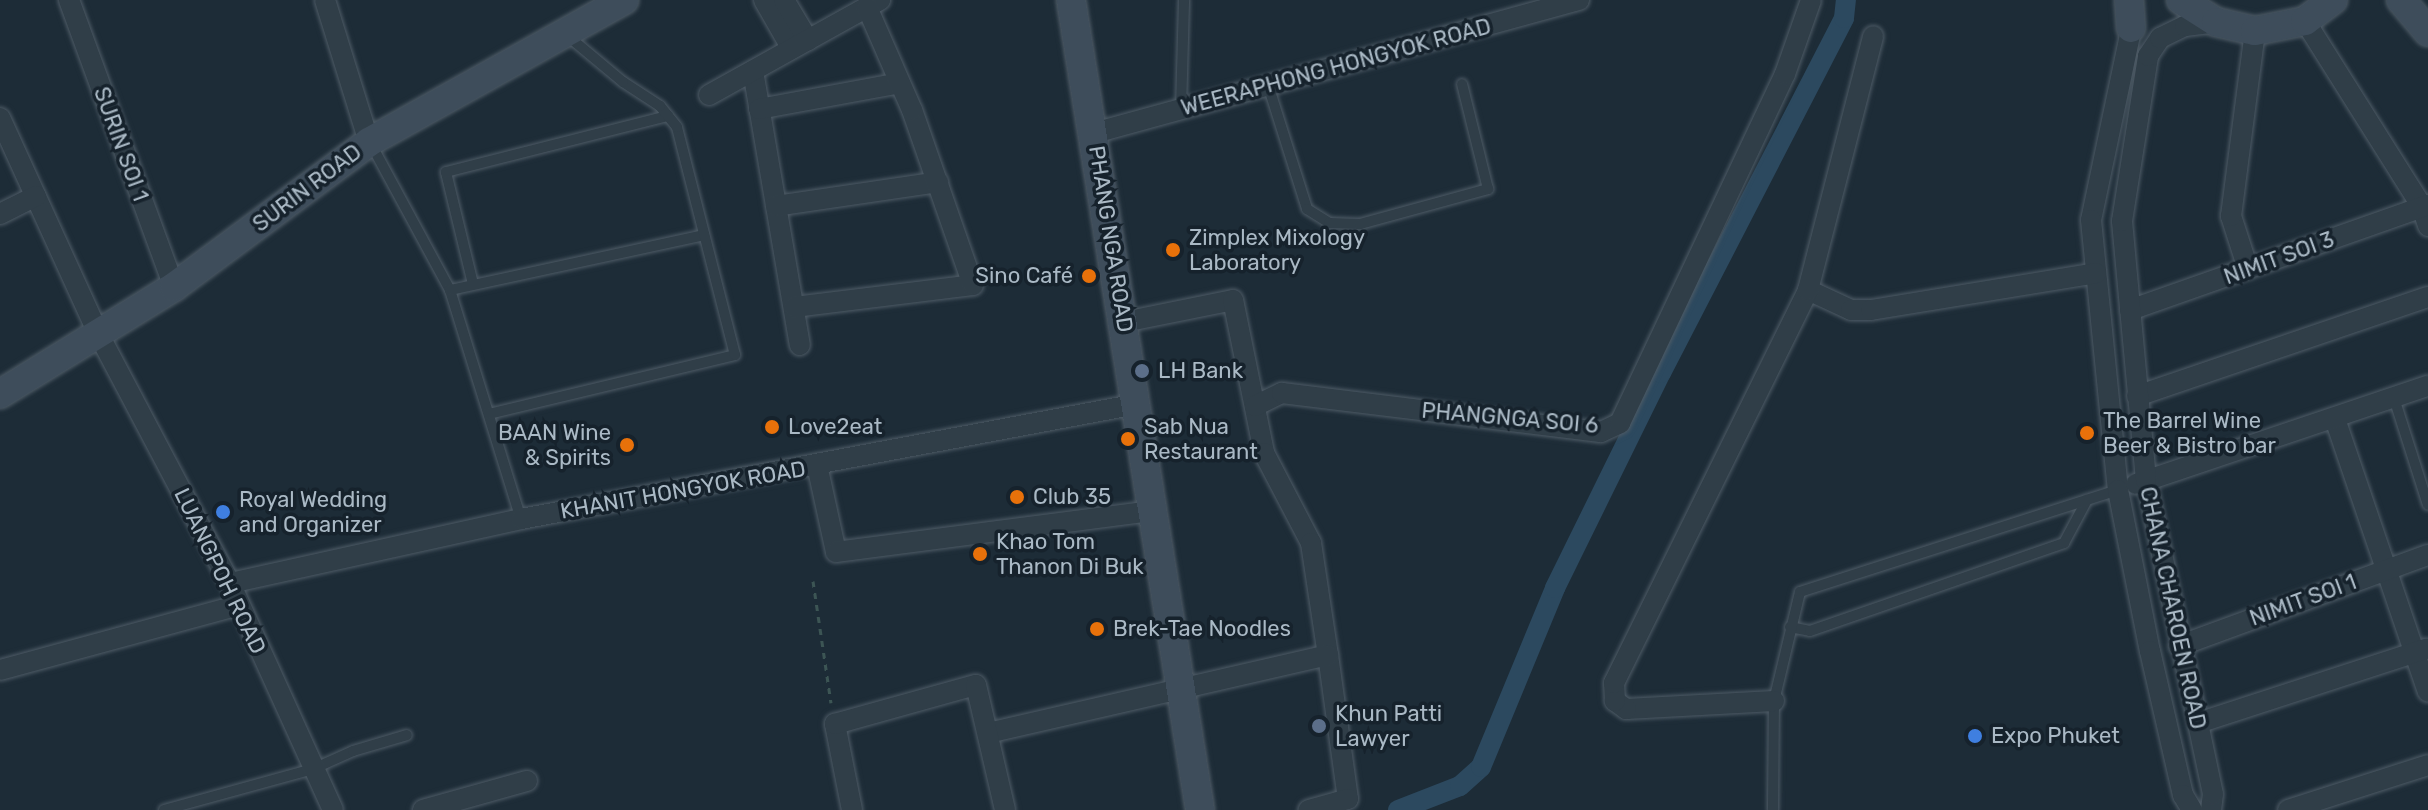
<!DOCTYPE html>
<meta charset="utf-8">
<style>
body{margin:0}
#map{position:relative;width:2428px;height:810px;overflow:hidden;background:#1d2c37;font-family:Rubik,sans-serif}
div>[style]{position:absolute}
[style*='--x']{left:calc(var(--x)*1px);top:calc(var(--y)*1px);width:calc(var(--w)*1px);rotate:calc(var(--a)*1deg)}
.canal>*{height:20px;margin:-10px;padding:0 10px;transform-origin:10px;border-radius:10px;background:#2c495f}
.path>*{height:3px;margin-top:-1.5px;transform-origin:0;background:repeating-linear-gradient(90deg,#3c5554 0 6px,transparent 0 12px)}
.roads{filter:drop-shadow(0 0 2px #4e5b66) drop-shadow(0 0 2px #4e5b66)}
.lane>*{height:10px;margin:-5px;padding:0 5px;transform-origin:5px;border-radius:5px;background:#303e48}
.street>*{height:20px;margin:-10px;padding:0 10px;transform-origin:10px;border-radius:10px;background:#303e48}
.secondary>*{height:28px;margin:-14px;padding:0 14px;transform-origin:14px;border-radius:14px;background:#3e4d5b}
.dots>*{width:22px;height:22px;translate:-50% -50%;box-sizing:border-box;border:4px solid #16222c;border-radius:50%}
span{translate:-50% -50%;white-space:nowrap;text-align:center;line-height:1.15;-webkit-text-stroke:7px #16222c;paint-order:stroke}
.street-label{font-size:22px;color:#aab9c5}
.poi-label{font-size:22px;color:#aab9c5}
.left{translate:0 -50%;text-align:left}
.right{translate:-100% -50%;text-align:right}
</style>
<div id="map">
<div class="canal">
<i style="--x:1398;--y:810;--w:66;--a:-21.2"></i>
<i style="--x:1460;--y:786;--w:28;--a:-42"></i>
<i style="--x:1481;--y:767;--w:194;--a:-67.5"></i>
<i style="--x:1555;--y:588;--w:240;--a:-63.8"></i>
<i style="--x:1661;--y:373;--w:399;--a:-62.7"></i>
<i style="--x:1844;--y:18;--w:18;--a:-84"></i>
</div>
<div class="path">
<i style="--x:813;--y:581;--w:123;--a:81.6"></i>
</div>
<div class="roads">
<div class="lane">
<i style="--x:1268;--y:85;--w:130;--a:72.5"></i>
<i style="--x:1307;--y:209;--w:26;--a:32"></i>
<i style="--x:1329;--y:223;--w:31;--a:2"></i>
<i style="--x:1360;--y:224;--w:133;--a:-15.3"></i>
<i style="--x:1488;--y:189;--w:108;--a:-103.9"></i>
<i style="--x:1181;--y:109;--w:109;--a:-88.4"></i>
<i style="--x:371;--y:144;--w:166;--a:61.6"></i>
<i style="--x:450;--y:290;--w:240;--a:72.8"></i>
<i style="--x:473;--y:284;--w:115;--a:-103.6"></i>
<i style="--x:446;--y:172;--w:229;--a:-14.2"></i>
<i style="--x:450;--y:290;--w:260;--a:-12.2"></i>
<i style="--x:2394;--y:398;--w:112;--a:72.4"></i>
<i style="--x:489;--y:414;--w:253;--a:-13.5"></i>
<i style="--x:735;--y:355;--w:235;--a:-104.3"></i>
<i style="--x:677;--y:127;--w:27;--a:-129"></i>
<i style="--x:660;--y:106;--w:44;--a:-147"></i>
<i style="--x:623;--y:82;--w:72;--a:-140.1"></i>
<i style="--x:1790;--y:627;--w:20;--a:11"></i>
<i style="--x:1810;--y:631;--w:269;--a:-19.1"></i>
<i style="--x:2064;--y:543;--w:49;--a:-61.9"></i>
<i style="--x:164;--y:810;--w:155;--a:-15.4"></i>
<i style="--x:313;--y:769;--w:44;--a:-24.2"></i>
<i style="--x:353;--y:751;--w:56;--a:-16.5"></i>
<i style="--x:1773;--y:810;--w:109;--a:-89.5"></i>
<i style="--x:1774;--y:701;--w:112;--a:-76.6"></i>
<i style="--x:1800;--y:592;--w:334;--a:-17.8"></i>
</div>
<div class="street">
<i style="--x:69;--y:0;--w:306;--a:69.9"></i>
<i style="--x:325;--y:0;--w:149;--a:72.8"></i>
<i style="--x:764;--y:0;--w:56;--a:60.3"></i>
<i style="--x:784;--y:0;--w:47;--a:59"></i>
<i style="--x:2134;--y:16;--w:208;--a:101.9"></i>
<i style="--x:2091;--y:220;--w:271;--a:84.3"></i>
<i style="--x:2118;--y:490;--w:164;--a:78.8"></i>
<i style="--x:2150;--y:651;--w:148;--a:77.1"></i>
<i style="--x:2183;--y:795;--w:17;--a:59"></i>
<i style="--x:2305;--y:21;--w:220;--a:57.8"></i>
<i style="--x:2422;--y:207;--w:20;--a:72"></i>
<i style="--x:753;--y:71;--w:278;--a:80.3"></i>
<i style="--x:709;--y:95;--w:196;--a:-29.1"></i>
<i style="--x:759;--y:109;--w:143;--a:-10.4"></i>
<i style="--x:0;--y:118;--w:239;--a:65.5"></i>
<i style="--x:99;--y:335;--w:280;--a:62.2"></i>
<i style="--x:230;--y:583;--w:249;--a:65.6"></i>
<i style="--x:1094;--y:133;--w:503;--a:-15.34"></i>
<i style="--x:776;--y:206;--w:164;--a:-8.4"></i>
<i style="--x:0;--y:214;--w:40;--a:-26.6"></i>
<i style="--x:2248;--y:269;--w:56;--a:-107.8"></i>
<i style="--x:2231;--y:216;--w:187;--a:-82.6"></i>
<i style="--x:1808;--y:290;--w:47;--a:24.9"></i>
<i style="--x:1851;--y:310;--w:20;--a:0"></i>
<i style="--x:1871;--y:310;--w:228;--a:-9.3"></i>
<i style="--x:794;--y:307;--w:180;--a:-7"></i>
<i style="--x:973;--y:285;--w:185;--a:-109.2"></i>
<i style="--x:912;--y:110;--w:112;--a:-113.6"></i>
<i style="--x:2130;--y:310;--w:316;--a:-19.4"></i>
<i style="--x:1124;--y:322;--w:111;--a:-11.4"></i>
<i style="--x:1233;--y:300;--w:156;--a:78.5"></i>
<i style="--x:1264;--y:453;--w:102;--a:62.4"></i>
<i style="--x:1311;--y:543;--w:113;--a:81.4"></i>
<i style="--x:1328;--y:655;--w:145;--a:82.1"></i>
<i style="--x:1348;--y:799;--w:41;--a:164.2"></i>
<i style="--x:2137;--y:396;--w:307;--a:-18.8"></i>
<i style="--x:1255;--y:406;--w:30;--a:-26"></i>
<i style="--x:1282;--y:393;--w:321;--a:7"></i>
<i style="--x:1601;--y:432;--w:21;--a:-25"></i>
<i style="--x:1620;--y:423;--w:386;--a:-64.7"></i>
<i style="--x:1785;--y:74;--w:78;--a:-70.6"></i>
<i style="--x:2335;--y:419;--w:288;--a:71.2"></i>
<i style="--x:817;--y:465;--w:89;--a:77.7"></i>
<i style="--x:836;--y:552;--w:317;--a:-7.4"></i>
<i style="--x:2136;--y:484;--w:308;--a:-18.6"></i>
<i style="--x:230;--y:583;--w:298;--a:-12.4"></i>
<i style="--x:521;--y:519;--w:627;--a:-10.57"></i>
<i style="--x:2179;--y:646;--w:265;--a:-20.1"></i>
<i style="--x:0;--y:670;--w:248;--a:-15.2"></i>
<i style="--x:1774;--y:701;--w:148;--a:176.9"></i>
<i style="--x:1626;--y:709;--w:14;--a:-144"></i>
<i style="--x:1615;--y:701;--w:18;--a:-93"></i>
<i style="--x:1614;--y:683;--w:438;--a:-63.7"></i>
<i style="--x:1808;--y:290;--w:262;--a:-75.6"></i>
<i style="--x:2198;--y:723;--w:240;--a:-18"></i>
<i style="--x:988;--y:733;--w:349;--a:-12.9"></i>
<i style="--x:423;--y:810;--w:108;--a:-15.6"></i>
<i style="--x:852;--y:810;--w:88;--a:-101.2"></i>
<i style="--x:835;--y:724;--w:146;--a:-15.5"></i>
<i style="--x:976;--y:685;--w:128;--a:76.9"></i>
<i style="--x:2211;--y:810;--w:16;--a:-83"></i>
<i style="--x:2213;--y:794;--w:321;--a:-102"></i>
<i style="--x:2146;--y:480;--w:260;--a:-95.3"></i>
<i style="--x:2122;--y:221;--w:167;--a:-81"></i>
<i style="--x:2148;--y:56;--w:22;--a:-56"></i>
<i style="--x:2160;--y:38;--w:28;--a:-26"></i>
<i style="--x:2185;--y:26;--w:31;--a:-7"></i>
<i style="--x:2288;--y:810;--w:147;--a:-17.8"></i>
</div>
<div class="secondary">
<i style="--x:1071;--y:0;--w:820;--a:80.95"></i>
<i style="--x:2129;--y:0;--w:28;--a:86"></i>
<i style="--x:2181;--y:0;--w:41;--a:32.2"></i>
<i style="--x:2216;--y:22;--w:40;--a:13"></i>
<i style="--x:2255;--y:31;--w:51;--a:-11.3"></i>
<i style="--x:2305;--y:21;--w:35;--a:-37"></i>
<i style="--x:2401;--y:0;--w:42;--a:49.8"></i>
<i style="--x:0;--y:394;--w:204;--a:-31.6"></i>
<i style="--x:174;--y:287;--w:243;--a:-36.6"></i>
<i style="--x:369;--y:142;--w:292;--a:-29.1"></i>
</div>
</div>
<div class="dots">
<i style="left:1173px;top:250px;background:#e8710a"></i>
<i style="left:1089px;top:276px;background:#e8710a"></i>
<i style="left:1142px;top:371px;background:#5c6f8a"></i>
<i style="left:772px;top:427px;background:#e8710a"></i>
<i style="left:2087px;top:433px;background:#e8710a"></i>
<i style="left:1128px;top:439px;background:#e8710a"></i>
<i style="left:627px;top:445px;background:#e8710a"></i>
<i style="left:1017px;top:497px;background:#e8710a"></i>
<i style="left:223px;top:512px;background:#3f7fe0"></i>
<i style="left:980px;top:554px;background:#e8710a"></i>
<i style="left:1097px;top:629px;background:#e8710a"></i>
<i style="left:1319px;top:726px;background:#5c6f8a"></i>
<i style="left:1975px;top:736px;background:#3f7fe0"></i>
</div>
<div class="street-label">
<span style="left:1336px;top:67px;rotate:-15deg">WEERAPHONG HONGYOK ROAD</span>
<span style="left:121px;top:144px;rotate:70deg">SURIN SOI 1</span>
<span style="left:307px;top:188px;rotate:-37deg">SURIN ROAD</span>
<span style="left:1111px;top:239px;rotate:81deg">PHANG NGA ROAD</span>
<span style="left:2279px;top:258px;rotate:-20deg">NIMIT SOI 3</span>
<span style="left:1510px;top:418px;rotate:5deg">PHANGNGA SOI 6</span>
<span style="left:683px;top:490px;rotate:-10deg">KHANIT HONGYOK ROAD</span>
<span style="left:220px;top:571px;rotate:64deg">LUANGPOH ROAD</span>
<span style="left:2303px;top:600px;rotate:-20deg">NIMIT SOI 1</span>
<span style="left:2173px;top:608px;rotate:78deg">CHANA CHAROEN ROAD</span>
</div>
<div class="poi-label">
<span class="left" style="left:1189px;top:250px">Zimplex Mixology<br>Laboratory</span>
<span class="right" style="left:1073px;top:276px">Sino Café</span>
<span class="left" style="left:1158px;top:371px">LH Bank</span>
<span class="left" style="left:2103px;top:433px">The Barrel Wine<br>Beer &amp; Bistro bar</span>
<span class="left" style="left:1144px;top:439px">Sab Nua<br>Restaurant</span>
<span class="left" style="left:788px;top:427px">Love2eat</span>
<span class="right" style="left:611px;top:445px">BAAN Wine<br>&amp; Spirits</span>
<span class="left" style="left:1033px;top:497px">Club 35</span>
<span class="left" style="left:239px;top:512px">Royal Wedding<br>and Organizer</span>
<span class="left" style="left:996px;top:554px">Khao Tom<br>Thanon Di Buk</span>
<span class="left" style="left:1113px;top:629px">Brek-Tae Noodles</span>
<span class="left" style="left:1335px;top:726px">Khun Patti<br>Lawyer</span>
<span class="left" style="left:1991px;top:736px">Expo Phuket</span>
</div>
</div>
